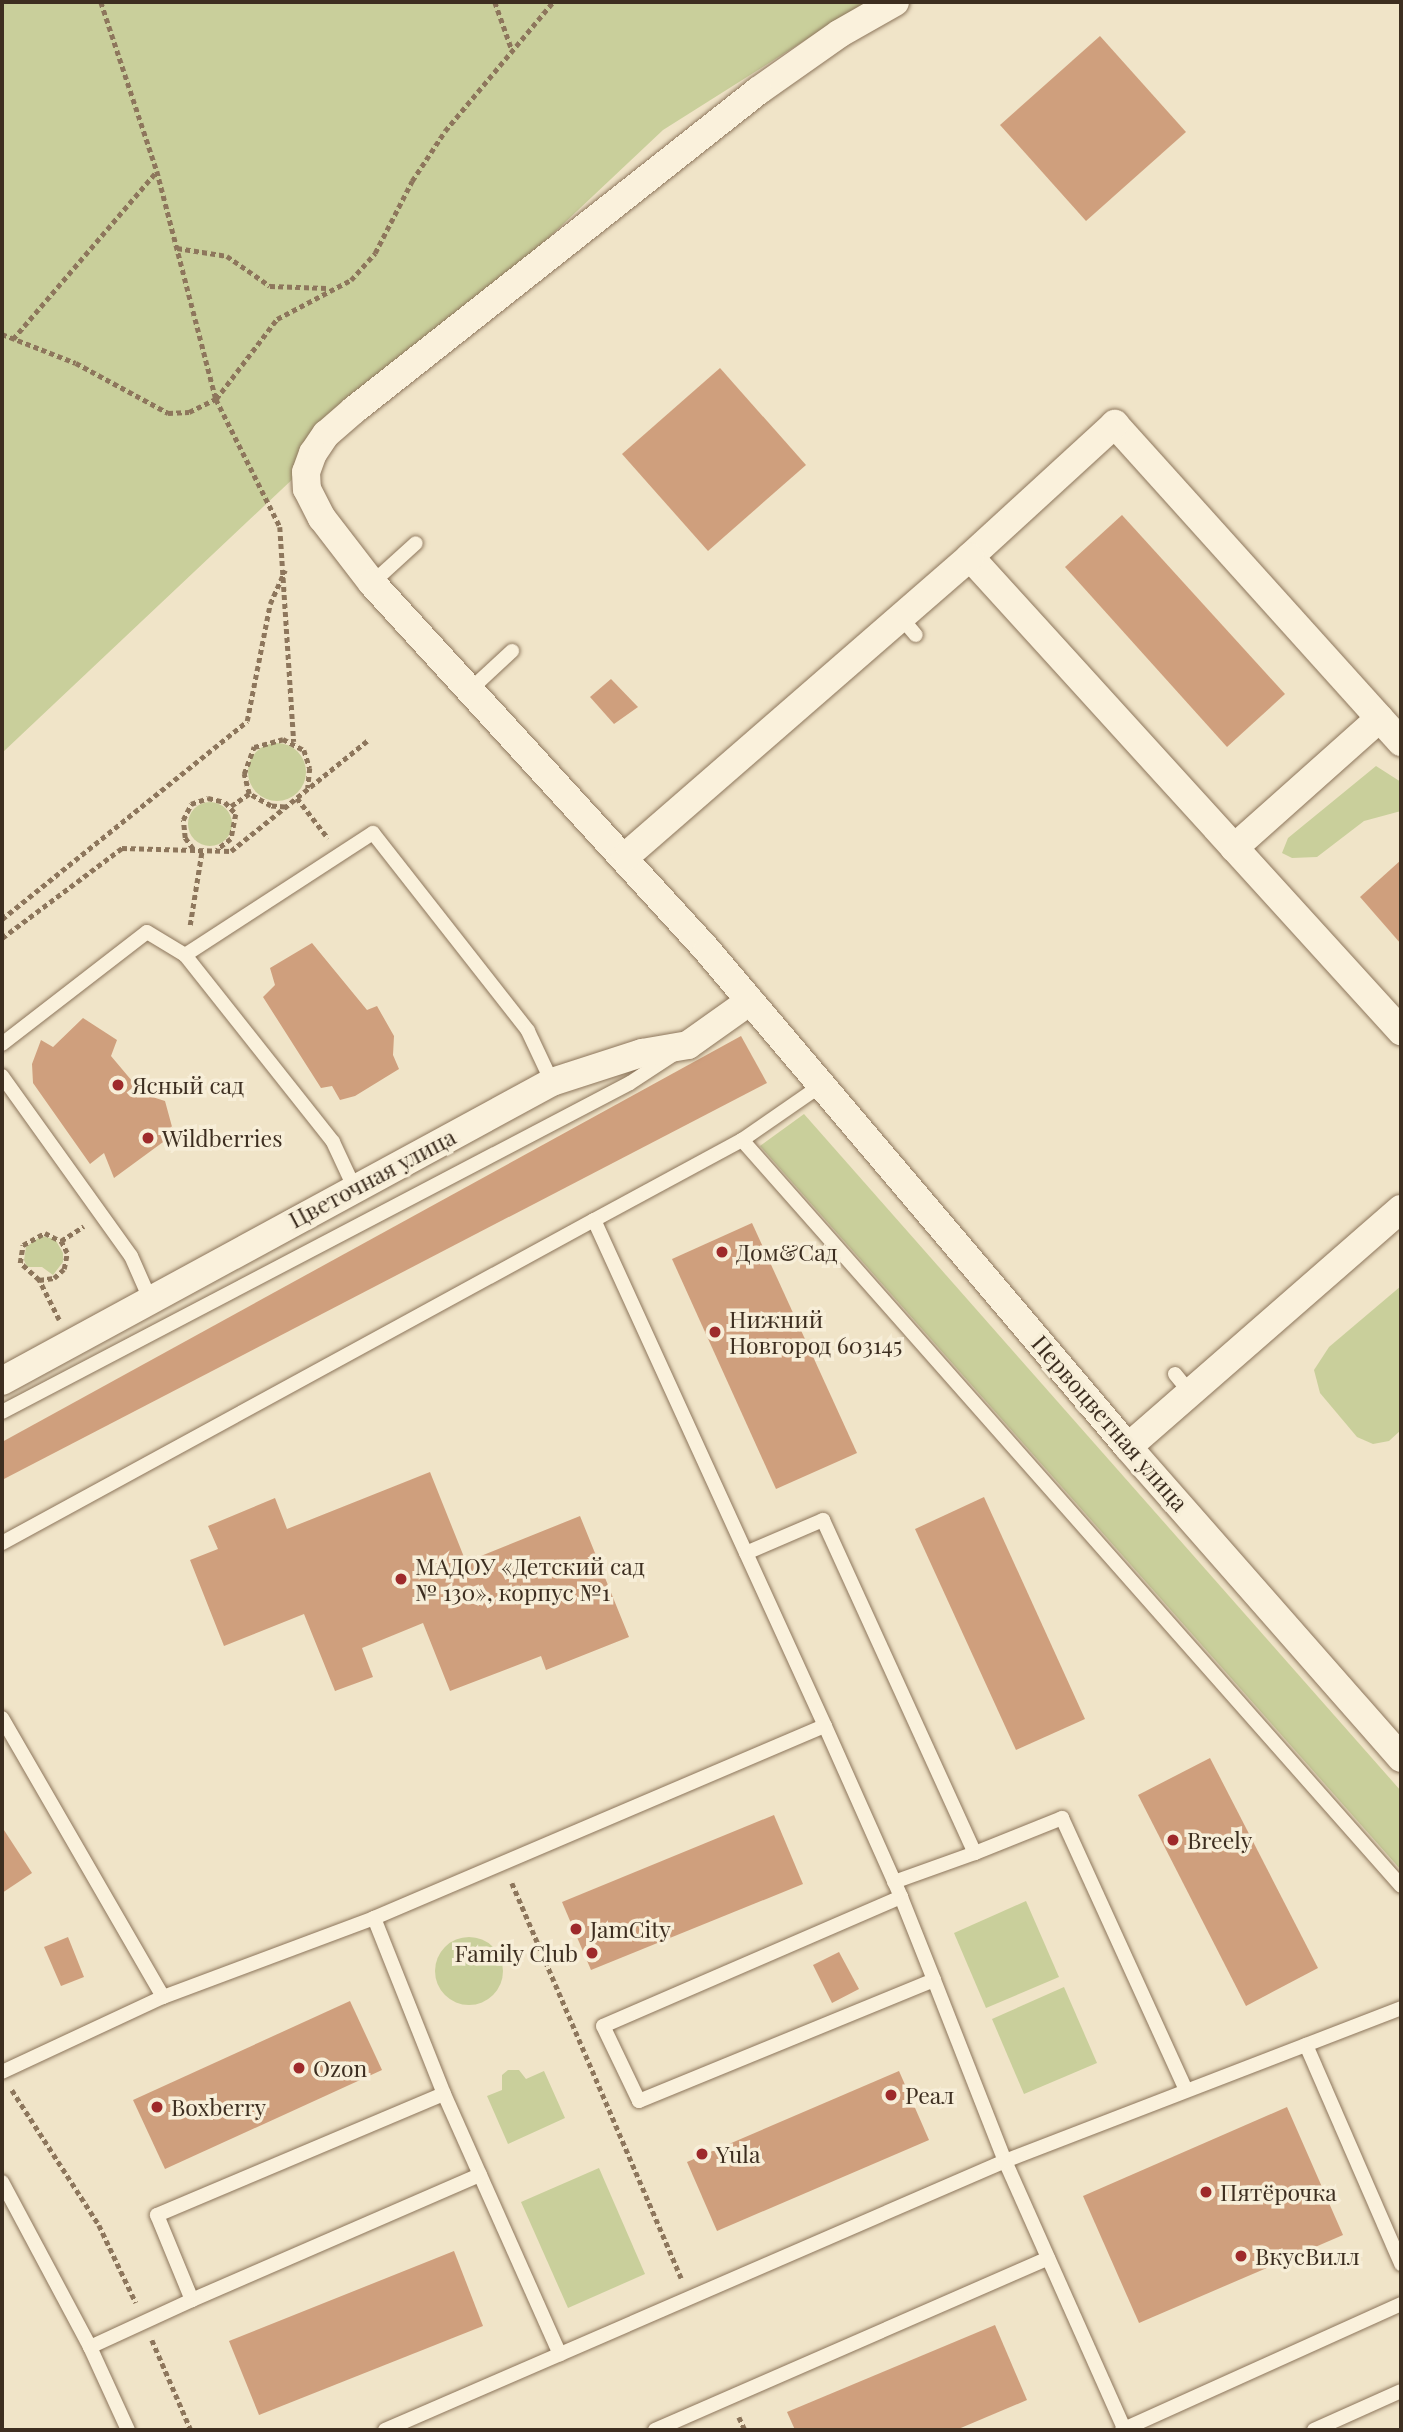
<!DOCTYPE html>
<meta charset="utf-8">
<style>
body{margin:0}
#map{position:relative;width:1403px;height:2432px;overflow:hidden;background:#f0e4c8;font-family:"Playfair Display",serif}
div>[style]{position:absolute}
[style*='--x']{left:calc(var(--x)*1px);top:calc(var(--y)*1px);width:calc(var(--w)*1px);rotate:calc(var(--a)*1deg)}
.green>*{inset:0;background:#c9cf9b}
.round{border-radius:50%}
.building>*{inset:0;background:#cf9f7d}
.path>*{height:4.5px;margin-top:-2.25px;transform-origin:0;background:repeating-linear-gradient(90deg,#8d765c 0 5px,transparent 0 8.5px)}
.roads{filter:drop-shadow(0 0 2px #8d765c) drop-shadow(0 0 2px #8d765c)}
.service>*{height:14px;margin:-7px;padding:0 7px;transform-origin:7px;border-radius:7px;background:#faf1dc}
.minor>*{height:28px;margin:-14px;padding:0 14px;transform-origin:14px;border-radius:14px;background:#faf1dc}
.dots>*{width:19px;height:19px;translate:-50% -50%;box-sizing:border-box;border:4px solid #f7eed8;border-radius:50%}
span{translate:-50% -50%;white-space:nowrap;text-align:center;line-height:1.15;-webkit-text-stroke:7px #f7eed8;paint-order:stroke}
.poi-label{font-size:23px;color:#3d2e20}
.left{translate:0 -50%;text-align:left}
.right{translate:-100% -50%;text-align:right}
.street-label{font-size:23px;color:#3d2e20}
.frame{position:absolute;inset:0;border:4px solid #3d2e20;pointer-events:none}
</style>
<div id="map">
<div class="green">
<i style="clip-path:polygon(2px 2px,902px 2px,879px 20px,818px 32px,663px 130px,2px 753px)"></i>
<i class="round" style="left:248px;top:743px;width:58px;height:58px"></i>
<i style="clip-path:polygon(1376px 766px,1401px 782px,1401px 811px,1364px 821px,1317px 857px,1292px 858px,1282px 853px,1288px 838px)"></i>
<i class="round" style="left:188px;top:802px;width:44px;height:44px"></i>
<i style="clip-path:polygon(804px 1114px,1401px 1791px,1401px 1870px,760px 1146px)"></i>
<i style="clip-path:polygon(41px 1236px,55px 1239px,63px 1253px,63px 1262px,53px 1275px,42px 1267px,27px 1267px,24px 1260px,26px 1247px)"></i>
<i style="clip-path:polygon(1401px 1286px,1401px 1430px,1389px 1441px,1373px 1444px,1357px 1437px,1320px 1393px,1314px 1370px,1329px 1347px)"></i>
<i style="clip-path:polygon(1026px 1901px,1059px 1977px,986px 2008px,954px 1933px)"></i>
<i class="round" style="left:435px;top:1937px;width:68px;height:68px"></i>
<i style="clip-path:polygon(1064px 1987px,1097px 2063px,1024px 2094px,992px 2019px)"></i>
<i style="clip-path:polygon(508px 2070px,519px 2070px,526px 2079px,544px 2071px,565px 2118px,508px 2144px,487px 2096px,502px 2090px,502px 2075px)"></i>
<i style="clip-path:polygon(599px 2168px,645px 2274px,568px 2308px,521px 2202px)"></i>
</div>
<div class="building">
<i style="clip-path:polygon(1100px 36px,1186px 132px,1086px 221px,1000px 125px)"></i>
<i style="clip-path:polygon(720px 368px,806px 465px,708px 551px,622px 454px)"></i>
<i style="clip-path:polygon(1122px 515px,1285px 694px,1227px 747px,1065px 567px)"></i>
<i style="clip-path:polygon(611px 679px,638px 707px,614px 724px,590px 697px)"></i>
<i style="clip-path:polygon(1401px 860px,1401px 944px,1360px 897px)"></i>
<i style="clip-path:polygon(312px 943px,367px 1010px,377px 1006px,394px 1036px,393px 1055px,399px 1069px,355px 1096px,340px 1100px,332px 1086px,321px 1088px,263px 997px,275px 985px,270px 968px)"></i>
<i style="clip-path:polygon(83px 1018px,117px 1040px,111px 1056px,143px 1094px,165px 1101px,174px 1134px,114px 1178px,104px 1153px,90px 1164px,33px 1083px,32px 1064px,41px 1040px,53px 1047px)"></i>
<i style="clip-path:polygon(741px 1036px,767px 1083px,2px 1480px,2px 1442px)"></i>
<i style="clip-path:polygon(752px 1223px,857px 1453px,776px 1489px,672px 1259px)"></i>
<i style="clip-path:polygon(430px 1472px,466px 1562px,580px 1516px,629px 1637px,546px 1670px,541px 1656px,450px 1691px,423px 1623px,362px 1648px,373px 1677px,335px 1691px,304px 1614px,224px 1646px,190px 1560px,218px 1549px,208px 1526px,275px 1498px,287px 1529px)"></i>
<i style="clip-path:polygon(984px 1497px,1085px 1719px,1016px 1750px,915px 1529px)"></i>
<i style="clip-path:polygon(1210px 1758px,1318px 1968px,1246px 2006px,1138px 1795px)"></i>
<i style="clip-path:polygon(774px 1815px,803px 1884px,591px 1970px,562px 1902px)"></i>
<i style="clip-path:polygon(2px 1827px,32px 1873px,2px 1893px)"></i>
<i style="clip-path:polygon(68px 1937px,84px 1977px,61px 1986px,44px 1947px)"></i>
<i style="clip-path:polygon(839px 1952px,859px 1989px,832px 2003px,813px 1965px)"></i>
<i style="clip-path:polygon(350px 2001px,382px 2070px,165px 2169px,133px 2100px)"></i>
<i style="clip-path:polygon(899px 2071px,929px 2140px,717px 2231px,687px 2162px)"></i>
<i style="clip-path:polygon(1287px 2107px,1343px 2235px,1139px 2323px,1083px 2196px)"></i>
<i style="clip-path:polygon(454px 2251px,483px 2326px,259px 2415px,229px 2341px)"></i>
<i style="clip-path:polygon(995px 2325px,1027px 2400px,956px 2430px,795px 2430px,787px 2412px)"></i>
</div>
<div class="path">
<i style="--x:101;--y:2;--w:178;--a:71.7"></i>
<i style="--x:157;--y:171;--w:236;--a:75.5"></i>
<i style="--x:216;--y:399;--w:143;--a:63.4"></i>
<i style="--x:280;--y:527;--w:215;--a:86.3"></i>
<i style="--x:495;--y:2;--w:51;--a:70.5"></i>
<i style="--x:177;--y:248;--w:51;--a:9.1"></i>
<i style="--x:227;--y:256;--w:52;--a:34.9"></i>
<i style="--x:270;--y:286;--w:57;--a:2"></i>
<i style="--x:2;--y:334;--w:79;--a:21.4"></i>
<i style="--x:76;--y:363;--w:105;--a:28.5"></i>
<i style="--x:168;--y:413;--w:21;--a:-3"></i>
<i style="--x:189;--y:412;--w:30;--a:-26"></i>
<i style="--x:216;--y:399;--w:101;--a:-52.7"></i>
<i style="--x:277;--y:319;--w:84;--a:-27.8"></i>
<i style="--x:351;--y:280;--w:36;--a:-48"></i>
<i style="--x:375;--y:253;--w:81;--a:-62.8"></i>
<i style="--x:412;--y:181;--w:60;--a:-56.6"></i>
<i style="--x:445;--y:131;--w:168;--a:-50.1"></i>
<i style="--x:13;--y:339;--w:221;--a:-49.4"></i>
<i style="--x:297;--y:798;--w:51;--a:52.2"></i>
<i style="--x:231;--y:806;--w:22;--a:-34"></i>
<i style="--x:285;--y:807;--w:14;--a:-176"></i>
<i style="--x:271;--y:806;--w:25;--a:-151"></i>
<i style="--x:249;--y:794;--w:21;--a:-104"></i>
<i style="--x:244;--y:774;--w:29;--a:-70"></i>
<i style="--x:254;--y:747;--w:30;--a:-15"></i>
<i style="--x:283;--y:739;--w:24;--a:28"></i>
<i style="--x:304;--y:750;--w:19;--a:72"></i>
<i style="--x:310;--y:768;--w:20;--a:96"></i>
<i style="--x:193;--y:849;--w:14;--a:-126"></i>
<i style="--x:185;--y:838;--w:18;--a:-96"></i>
<i style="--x:183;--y:820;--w:18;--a:-63"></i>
<i style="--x:191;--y:804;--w:18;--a:-19"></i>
<i style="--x:208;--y:798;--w:17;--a:13"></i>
<i style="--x:225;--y:802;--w:16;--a:47"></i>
<i style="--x:236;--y:814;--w:25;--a:101"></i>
<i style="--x:231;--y:839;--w:18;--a:142"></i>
<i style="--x:2;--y:919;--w:315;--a:-38.9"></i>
<i style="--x:247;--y:721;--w:119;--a:-78.9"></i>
<i style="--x:270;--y:604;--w:37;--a:-66"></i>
<i style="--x:190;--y:925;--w:76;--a:-80.9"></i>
<i style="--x:2;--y:938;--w:150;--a:-36.9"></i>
<i style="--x:122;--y:848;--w:109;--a:1.6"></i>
<i style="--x:231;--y:851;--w:176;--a:-39"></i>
<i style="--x:39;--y:1280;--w:15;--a:-8"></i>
<i style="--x:54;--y:1278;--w:13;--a:-42"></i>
<i style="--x:64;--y:1269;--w:16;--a:-79"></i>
<i style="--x:67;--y:1253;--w:13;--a:-117"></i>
<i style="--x:59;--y:1320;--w:45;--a:-116.6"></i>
<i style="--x:39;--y:1280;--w:25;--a:-138"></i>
<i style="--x:20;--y:1263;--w:18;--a:-81"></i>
<i style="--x:23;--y:1245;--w:25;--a:-29"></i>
<i style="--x:45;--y:1233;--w:18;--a:27"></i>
<i style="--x:61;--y:1241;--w:27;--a:-33"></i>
<i style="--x:512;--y:1883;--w:430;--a:66.8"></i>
<i style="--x:12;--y:2090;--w:161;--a:57.2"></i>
<i style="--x:99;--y:2225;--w:86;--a:64.6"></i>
<i style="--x:152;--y:2340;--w:98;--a:66.6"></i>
<i style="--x:739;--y:2417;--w:14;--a:65"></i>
</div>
<div class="roads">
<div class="service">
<i style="--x:372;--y:583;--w:59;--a:-42.3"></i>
<i style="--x:899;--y:615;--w:26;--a:50"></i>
<i style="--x:471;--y:689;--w:56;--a:-42.8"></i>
<i style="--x:185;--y:955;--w:224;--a:-33"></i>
<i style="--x:373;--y:833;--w:251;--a:51.9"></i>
<i style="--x:528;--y:1031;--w:56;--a:64.8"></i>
<i style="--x:2;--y:1044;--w:183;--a:-37.7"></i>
<i style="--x:147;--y:932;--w:44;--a:31.2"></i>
<i style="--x:185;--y:955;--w:238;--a:51.6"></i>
<i style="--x:333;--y:1142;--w:50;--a:65"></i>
<i style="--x:2;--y:1076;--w:221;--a:54.4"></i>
<i style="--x:131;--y:1256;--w:47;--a:66.2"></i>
<i style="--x:742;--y:1140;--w:995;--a:48.54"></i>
<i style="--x:594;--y:1220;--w:168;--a:-28.4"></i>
<i style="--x:742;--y:1140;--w:98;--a:-34.7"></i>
<i style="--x:1175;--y:1374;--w:26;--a:51"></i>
<i style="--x:2;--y:1412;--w:709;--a:-27.65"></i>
<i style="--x:630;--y:1083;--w:53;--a:-33.4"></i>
<i style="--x:2;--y:1543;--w:674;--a:-28.62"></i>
<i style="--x:594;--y:1220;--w:556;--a:65.46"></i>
<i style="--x:746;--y:1553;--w:84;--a:-23.2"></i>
<i style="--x:823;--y:1520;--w:366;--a:65.5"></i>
<i style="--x:975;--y:1853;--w:94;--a:-21.9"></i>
<i style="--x:1062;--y:1818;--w:299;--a:65.5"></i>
<i style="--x:2;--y:1718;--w:322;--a:60"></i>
<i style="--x:894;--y:1882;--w:86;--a:-19.7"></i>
<i style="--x:374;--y:1918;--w:189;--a:68.3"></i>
<i style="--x:444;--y:2094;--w:285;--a:66"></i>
<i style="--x:934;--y:1980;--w:319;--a:157.7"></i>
<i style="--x:639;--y:2101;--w:83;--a:-115.6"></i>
<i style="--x:603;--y:2026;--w:325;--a:-23.4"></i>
<i style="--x:901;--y:1897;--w:89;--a:68.3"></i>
<i style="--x:934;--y:1980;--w:194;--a:68.6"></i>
<i style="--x:1005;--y:2161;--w:295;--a:66"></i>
<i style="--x:1306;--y:2045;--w:239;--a:66.5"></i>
<i style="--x:2;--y:2072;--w:178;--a:-25"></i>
<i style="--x:163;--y:1997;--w:225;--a:-20.5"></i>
<i style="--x:374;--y:1918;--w:490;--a:-23.1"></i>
<i style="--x:825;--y:1726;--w:187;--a:66"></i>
<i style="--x:2;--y:2182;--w:187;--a:61.9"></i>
<i style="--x:90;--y:2347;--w:91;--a:65.4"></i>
<i style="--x:192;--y:2300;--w:314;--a:-23.5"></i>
<i style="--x:90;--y:2347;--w:112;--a:-24.7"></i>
<i style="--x:192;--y:2300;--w:92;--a:-112.4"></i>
<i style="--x:157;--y:2215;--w:311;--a:-22.9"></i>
<i style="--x:385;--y:2430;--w:676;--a:-23.45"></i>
<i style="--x:1005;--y:2161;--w:425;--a:-21.1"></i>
<i style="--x:655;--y:2430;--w:429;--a:-23.6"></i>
<i style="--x:1122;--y:2430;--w:306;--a:-24.3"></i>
<i style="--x:1314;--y:2430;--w:95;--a:-24.1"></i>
</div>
<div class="minor">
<i style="--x:895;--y:2;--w:64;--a:150.3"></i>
<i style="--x:839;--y:34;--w:99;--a:144.9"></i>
<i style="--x:758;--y:91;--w:515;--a:141.71"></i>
<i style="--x:354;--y:410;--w:37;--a:139"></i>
<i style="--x:326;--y:434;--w:23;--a:124"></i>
<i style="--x:313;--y:453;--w:20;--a:110"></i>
<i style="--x:306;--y:472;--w:17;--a:87"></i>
<i style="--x:307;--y:489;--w:33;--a:63"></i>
<i style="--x:322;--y:518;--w:82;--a:52.4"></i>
<i style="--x:372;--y:583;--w:497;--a:47.6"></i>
<i style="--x:707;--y:950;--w:651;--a:49.73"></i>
<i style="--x:1128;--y:1447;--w:414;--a:48.7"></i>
<i style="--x:1401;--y:742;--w:428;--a:-132"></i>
<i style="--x:1115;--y:424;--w:197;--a:137.5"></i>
<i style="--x:970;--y:557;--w:641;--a:47.72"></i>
<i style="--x:1234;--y:848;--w:195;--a:-41.7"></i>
<i style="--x:625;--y:857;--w:457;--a:-41"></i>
<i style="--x:2;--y:1381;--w:626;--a:-28.53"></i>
<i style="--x:552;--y:1082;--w:95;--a:-17.9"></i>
<i style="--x:642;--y:1053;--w:47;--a:-9.9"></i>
<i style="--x:688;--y:1045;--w:76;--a:-35.4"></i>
<i style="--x:1128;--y:1447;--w:362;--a:-41.1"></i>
</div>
</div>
<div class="dots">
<i style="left:118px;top:1085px;background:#9e2a2b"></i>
<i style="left:148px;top:1138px;background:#9e2a2b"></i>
<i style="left:722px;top:1252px;background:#9e2a2b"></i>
<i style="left:715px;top:1332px;background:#9e2a2b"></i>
<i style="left:401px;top:1579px;background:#9e2a2b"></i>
<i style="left:1173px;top:1840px;background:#9e2a2b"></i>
<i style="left:576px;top:1929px;background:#9e2a2b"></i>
<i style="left:592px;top:1953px;background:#9e2a2b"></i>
<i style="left:299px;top:2068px;background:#9e2a2b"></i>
<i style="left:891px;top:2095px;background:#9e2a2b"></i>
<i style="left:157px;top:2107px;background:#9e2a2b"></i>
<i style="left:702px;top:2154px;background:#9e2a2b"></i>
<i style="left:1206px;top:2192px;background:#9e2a2b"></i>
<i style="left:1241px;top:2256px;background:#9e2a2b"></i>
</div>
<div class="poi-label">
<span class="left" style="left:132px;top:1085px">Ясный сад</span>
<span class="left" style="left:162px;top:1138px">Wildberries</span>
<span class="left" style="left:736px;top:1252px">Дом&amp;Сад</span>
<span class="left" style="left:729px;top:1332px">Нижний<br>Новгород 603145</span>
<span class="left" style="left:415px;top:1579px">МАДОУ «Детский сад<br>№ 130», корпус №1</span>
<span class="left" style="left:1187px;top:1840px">Breely</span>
<span class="left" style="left:590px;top:1929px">JamCity</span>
<span class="right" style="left:578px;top:1953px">Family Club</span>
<span class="left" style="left:313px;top:2068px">Ozon</span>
<span class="left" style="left:905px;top:2095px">Реал</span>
<span class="left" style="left:171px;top:2107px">Boxberry</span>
<span class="left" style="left:716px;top:2154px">Yula</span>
<span class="left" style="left:1220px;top:2192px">Пятёрочка</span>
<span class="left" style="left:1255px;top:2256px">ВкусВилл</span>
</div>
<div class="street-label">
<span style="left:372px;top:1178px;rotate:-28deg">Цветочная улица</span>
<span style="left:1110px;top:1423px;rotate:49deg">Первоцветная улица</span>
</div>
<div class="frame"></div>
</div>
